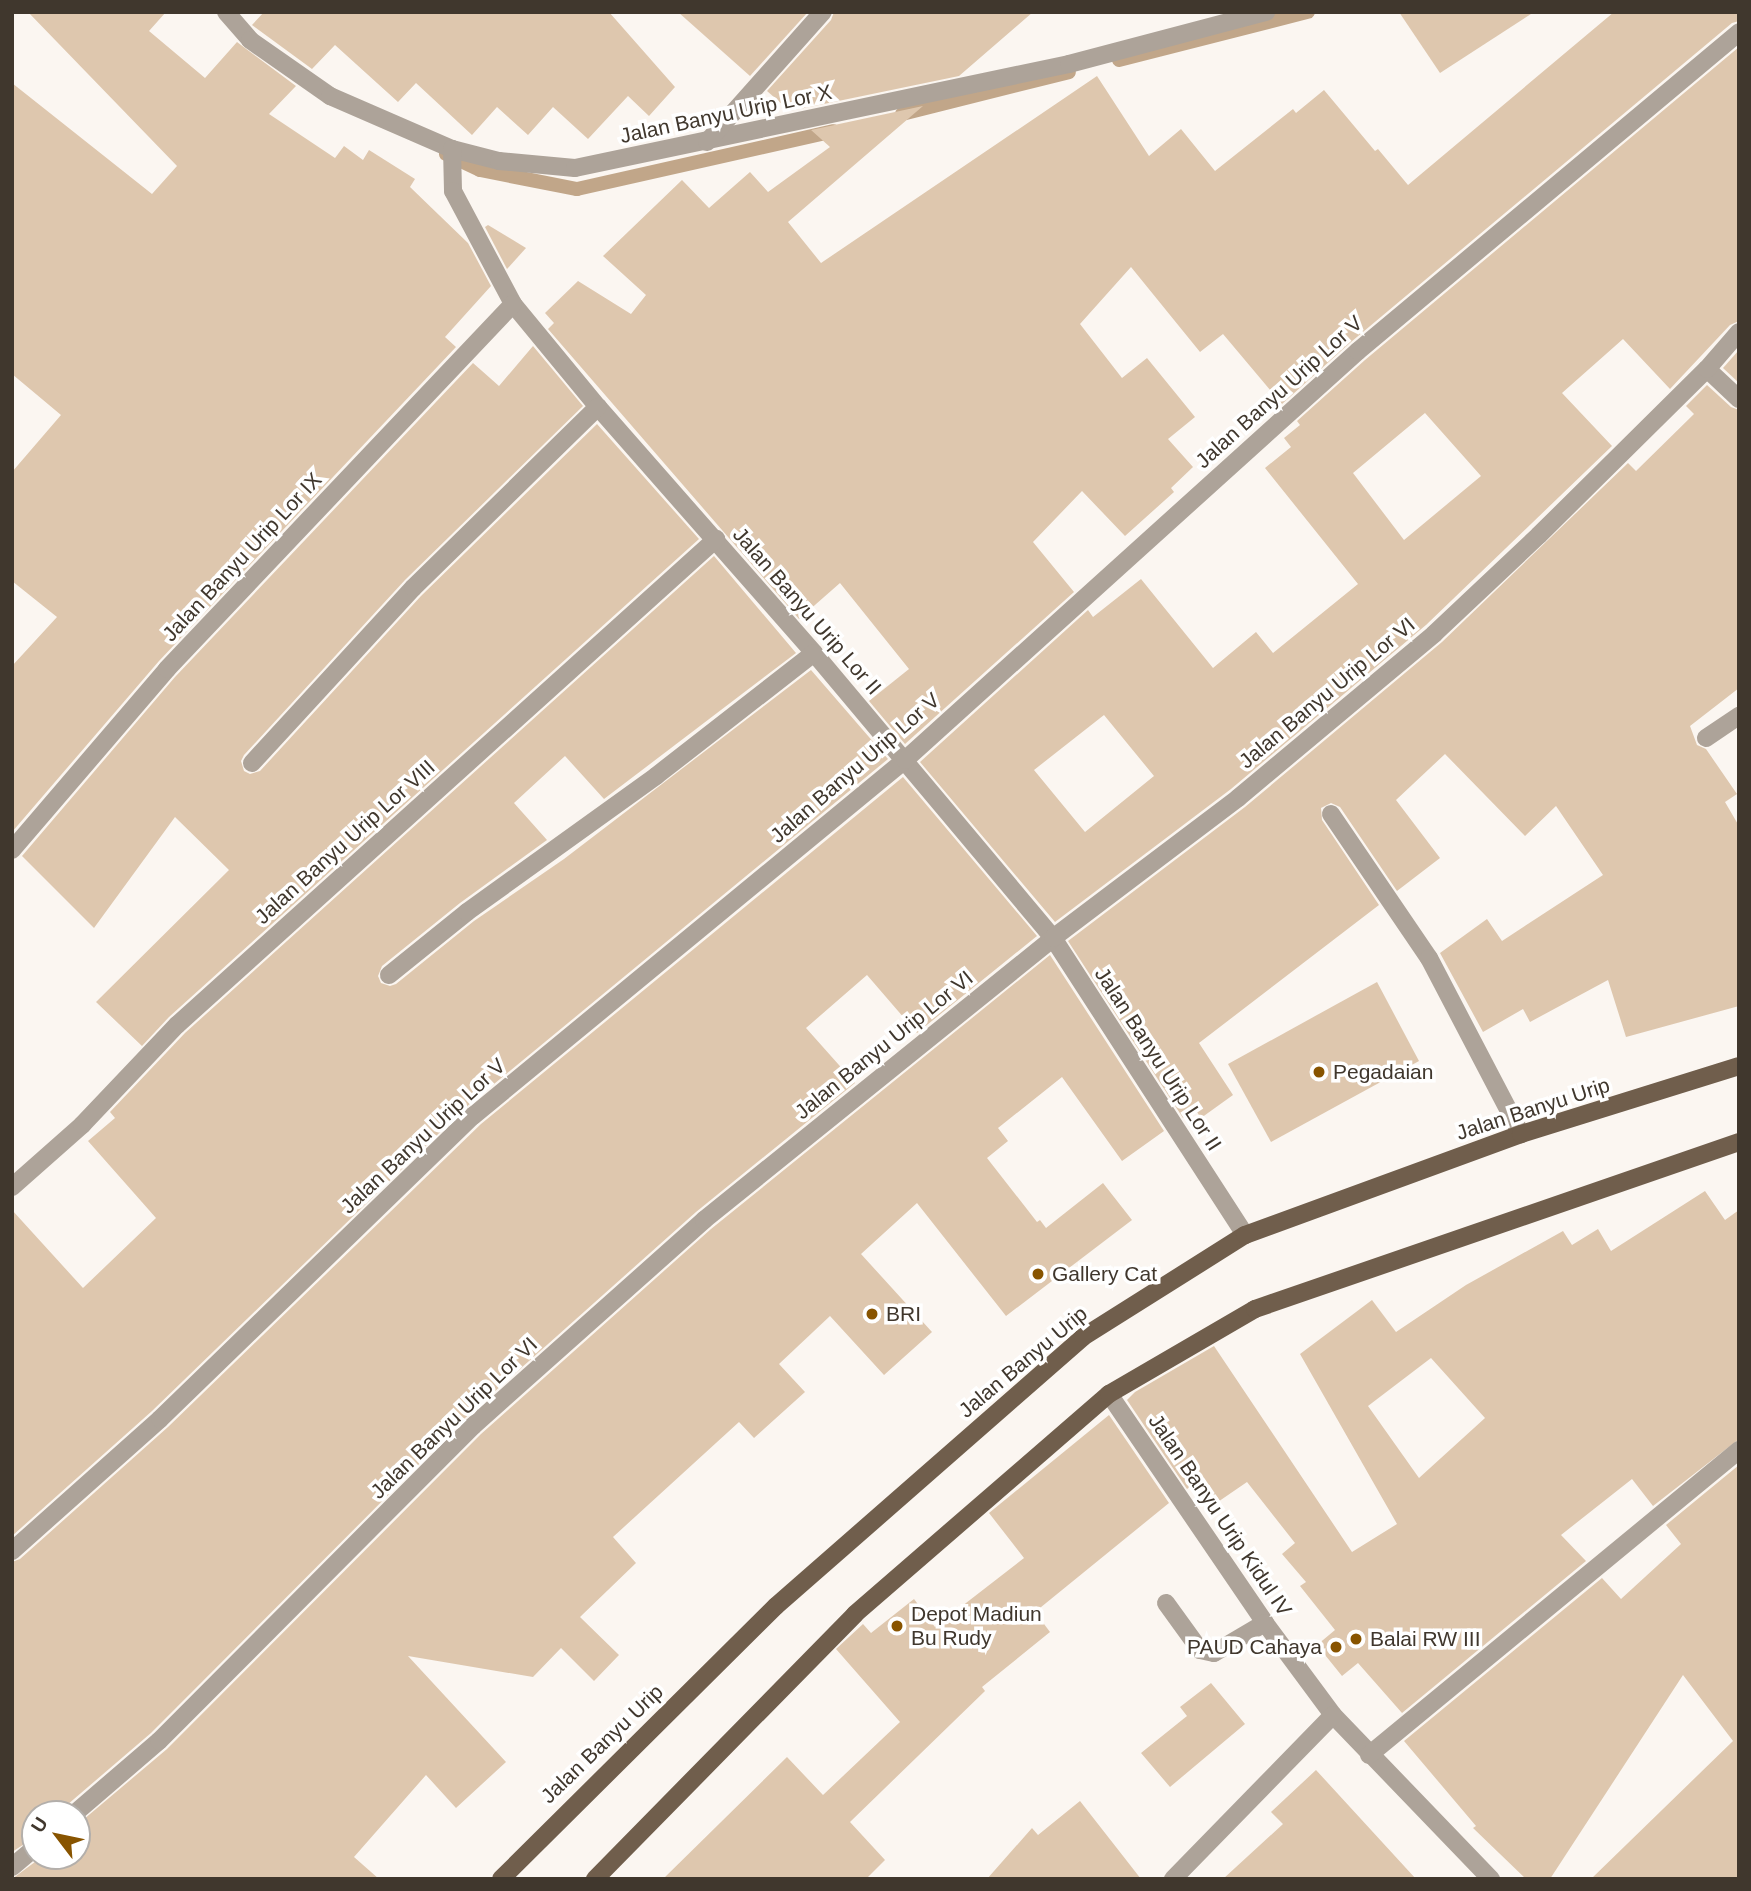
<!DOCTYPE html>
<style>
body{margin:0}
#map{position:relative;width:1751px;height:1891px;overflow:hidden;background:#fbf6f1;font-family:Arial,sans-serif}
div>[style]{position:absolute}
[style*='--x']{left:calc(var(--x)*1px);top:calc(var(--y)*1px);width:calc(var(--w)*1px);rotate:calc(var(--a)*1deg)}
.stream>*{height:14px;margin:-7px;padding:0 7px;transform-origin:7px;border-radius:7px;background:#c1a689}
.building>*{inset:0;background:#dec7ae}
.minor>*{height:18px;margin:-9px;padding:0 9px;transform-origin:9px;border-radius:9px;background:#ada399}
.major>*{height:18px;margin:-9px;padding:0 9px;transform-origin:9px;border-radius:9px;background:#705e4c}
.dots>*{width:19px;height:19px;translate:-50% -50%;box-sizing:border-box;border:4px solid #fff;border-radius:50%}
span{translate:-50% -50%;white-space:nowrap;text-align:center;line-height:1.15;-webkit-text-stroke:7px #fff;paint-order:stroke}
.street-label{font-size:21px;color:#40372d}
.poi-label{font-size:21px;color:#40372d}
.left{translate:0 -50%;text-align:left}
.right{translate:-100% -50%;text-align:right}
.frame{position:absolute;inset:0;border:14px solid #40372d;pointer-events:none}
.north{position:absolute;left:21px;top:1800px;width:70px;height:70px;box-sizing:border-box;background:#fff;border:2px solid #b3afab;border-radius:50%;rotate:302deg;font-size:19px;font-weight:700;line-height:28px;text-align:center;color:#40372d}
.north::after{content:'';display:block;margin:auto;width:24px;height:32px;background:#885400;clip-path:polygon(50% 0,100% 100%,50% 72%,0 100%)}
</style>
<div id="map">
<div class="stream">
<i style="--x:1119;--y:60;--w:195;--a:-14.3"></i>
<i style="--x:902;--y:114;--w:172;--a:-14.1"></i>
<i style="--x:446;--y:154;--w:38;--a:25"></i>
<i style="--x:480;--y:170;--w:99;--a:11.1"></i>
<i style="--x:577;--y:189;--w:263;--a:-12.7"></i>
</div>
<div class="building">
<i style="clip-path:polygon(28px 12px,166px 12px,149px 31px,205px 78px,237px 42px,296px 86px,269px 114px,335px 158px,344px 146px,363px 160px,369px 150px,415px 179px,410px 187px,468px 243px,491px 286px,445px 337px,456px 347px,159px 661px,12px 832px,12px 666px,57px 617px,12px 581px,12px 472px,61px 415px,12px 374px,12px 83px,152px 194px,177px 166px)"></i>
<i style="clip-path:polygon(264px 12px,609px 12px,675px 87px,649px 116px,628px 96px,588px 139px,553px 107px,528px 135px,497px 107px,472px 135px,416px 83px,398px 102px,335px 45px,312px 69px,252px 25px)"></i>
<i style="clip-path:polygon(678px 12px,808px 12px,750px 76px)"></i>
<i style="clip-path:polygon(834px 12px,1033px 12px,959px 76px,790px 111px,767px 91px,831px 20px)"></i>
<i style="clip-path:polygon(1399px 12px,1534px 12px,1440px 73px)"></i>
<i style="clip-path:polygon(1614px 12px,1739px 12px,1739px 21px,1732px 23px,1351px 342px,1282px 404px,1223px 334px,1200px 352px,1131px 267px,1080px 324px,1122px 378px,1147px 358px,1195px 417px,1168px 439px,1193px 467px,1171px 488px,1174px 492px,1125px 536px,1082px 491px,1033px 542px,1074px 592px,905px 744px,869px 701px,909px 669px,840px 583px,799px 619px,548px 329px,554px 323px,545px 313px,578px 281px,631px 314px,646px 295px,603px 256px,682px 180px,709px 208px,750px 172px,768px 192px,830px 147px,811px 130px,923px 106px,788px 222px,821px 263px,1097px 76px,1149px 156px,1181px 129px,1215px 171px,1293px 109px,1296px 113px,1324px 90px,1375px 151px,1378px 149px,1408px 185px)"></i>
<i style="clip-path:polygon(evenodd,1739px 47px,1739px 321px,1730px 325px,1670px 389px,1623px 339px,1562px 393px,1612px 446px,1426px 625px,1231px 789px,1055px 922px,920px 762px,1088px 610px,1093px 617px,1141px 579px,1213px 668px,1256px 632px,1273px 653px,1358px 584px,1265px 468px,1291px 447px,1284px 438px,1300px 425px,1297px 421px,1365px 360px,1739px 47px,1425px 413px,1481px 476px,1404px 540px,1353px 473px,1425px 413px,1739px 47px,1104px 715px,1154px 776px,1085px 832px,1034px 770px,1104px 715px)"></i>
<i style="clip-path:polygon(488px 225px,526px 248px,507px 269px,485px 227px)"></i>
<i style="clip-path:polygon(533px 346px,583px 406px,405px 580px,244px 755px,241px 761px,244px 771px,250px 774px,260px 771px,421px 596px,597px 424px,699px 539px,169px 1017px,142px 1046px,96px 1002px,229px 870px,175px 817px,94px 928px,22px 856px,175px 677px,473px 363px,499px 386px)"></i>
<i style="clip-path:polygon(1739px 350px,1739px 383px,1723px 368px)"></i>
<i style="clip-path:polygon(1707px 385px,1731px 407px,1739px 410px,1739px 688px,1690px 726px,1697px 745px,1706px 749px,1737px 794px,1725px 802px,1739px 826px,1739px 1006px,1626px 1037px,1608px 980px,1530px 1022px,1523px 1009px,1483px 1032px,1440px 953px,1487px 919px,1502px 941px,1603px 875px,1556px 806px,1525px 836px,1445px 754px,1396px 800px,1440px 858px,1397px 891px,1340px 807px,1331px 803px,1321px 808px,1322px 820px,1379px 905px,1199px 1043px,1233px 1095px,1201px 1118px,1195px 1109px,1183px 1118px,1068px 941px,1245px 807px,1442px 642px,1628px 463px,1636px 471px,1694px 414px,1686px 406px)"></i>
<i style="clip-path:polygon(714px 556px,796px 653px,604px 799px,565px 756px,514px 803px,547px 840px,460px 903px,382px 966px,378px 976px,381px 983px,390px 986px,396px 984px,474px 921px,564px 859px,811px 670px,888px 759px,465px 1108px,152px 1411px,12px 1536px,12px 1210px,83px 1288px,156px 1218px,88px 1141px,115px 1118px,110px 1112px,185px 1033px)"></i>
<i style="clip-path:polygon(903px 777px,1037px 936px,917px 1033px,867px 975px,806px 1028px,855px 1083px,696px 1212px,465px 1418px,151px 1733px,67px 1805px,63px 1814px,35px 1814px,35px 1837px,12px 1852px,12px 1562px,20px 1559px,168px 1427px,481px 1124px)"></i>
<i style="clip-path:polygon(1050px 955px,1164px 1131px,1122px 1161px,1062px 1077px,998px 1128px,1008px 1141px,987px 1158px,1037px 1222px,1040px 1220px,1046px 1228px,1103px 1183px,1132px 1220px,1006px 1316px,917px 1203px,861px 1254px,932px 1332px,884px 1375px,830px 1316px,779px 1364px,805px 1392px,754px 1438px,739px 1422px,613px 1537px,636px 1563px,580px 1617px,619px 1655px,594px 1681px,561px 1648px,533px 1677px,408px 1656px,506px 1762px,456px 1808px,426px 1775px,354px 1857px,379px 1879px,12px 1879px,43px 1856px,77px 1856px,77px 1825px,167px 1749px,481px 1434px,711px 1229px)"></i>
<i style="clip-path:polygon(1377px 982px,1419px 1061px,1271px 1142px,1228px 1064px)"></i>
<i style="clip-path:polygon(evenodd,1705px 1191px,1725px 1220px,1739px 1210px,1739px 1439px,1653px 1506px,1632px 1479px,1561px 1535px,1586px 1561px,1402px 1713px,1358px 1663px,1342px 1676px,1317px 1645px,1335px 1630px,1300px 1586px,1306px 1582px,1282px 1554px,1295px 1543px,1247px 1482px,1212px 1506px,1195px 1483px,1187px 1489px,1127px 1400px,1135px 1392px,1214px 1346px,1352px 1552px,1397px 1524px,1300px 1354px,1372px 1300px,1396px 1332px,1466px 1285px,1563px 1231px,1572px 1245px,1598px 1229px,1611px 1251px,1705px 1191px,1431px 1358px,1485px 1418px,1419px 1478px,1368px 1406px,1431px 1358px)"></i>
<i style="clip-path:polygon(1109px 1415px,1169px 1503px,1035px 1612px,1050px 1632px,982px 1687px,985px 1691px,850px 1822px,885px 1860px,866px 1879px,663px 1879px,787px 1757px,823px 1795px,900px 1722px,836px 1649px,863px 1624px,871px 1633px,914px 1599px,935px 1627px,1024px 1558px,989px 1513px)"></i>
<i style="clip-path:polygon(1739px 1465px,1739px 1879px,1591px 1879px,1733px 1741px,1683px 1675px,1550px 1879px,1526px 1879px,1473px 1828px,1476px 1826px,1404px 1741px,1602px 1578px,1621px 1599px,1681px 1544px,1666px 1525px)"></i>
<i style="clip-path:polygon(1211px 1683px,1245px 1724px,1170px 1787px,1141px 1753px,1187px 1716px,1180px 1707px)"></i>
<i style="clip-path:polygon(1316px 1770px,1416px 1879px,1223px 1879px,1283px 1824px,1271px 1812px)"></i>
<i style="clip-path:polygon(1080px 1801px,1141px 1879px,987px 1879px,1032px 1828px,1038px 1835px)"></i>
</div>
<div class="minor">
<i style="--x:226;--y:12;--w:37;--a:49"></i>
<i style="--x:250;--y:40;--w:98;--a:35"></i>
<i style="--x:330;--y:96;--w:133;--a:23.5"></i>
<i style="--x:452;--y:149;--w:49;--a:14.3"></i>
<i style="--x:499;--y:161;--w:76;--a:5.3"></i>
<i style="--x:575;--y:168;--w:505;--a:-11.89"></i>
<i style="--x:1069;--y:64;--w:204;--a:-14.8"></i>
<i style="--x:707;--y:142;--w:174;--a:-48.3"></i>
<i style="--x:452;--y:149;--w:42;--a:88.6"></i>
<i style="--x:453;--y:191;--w:128;--a:62"></i>
<i style="--x:513;--y:304;--w:134;--a:50.5"></i>
<i style="--x:598;--y:407;--w:327;--a:48.7"></i>
<i style="--x:814;--y:653;--w:372;--a:50"></i>
<i style="--x:1053;--y:938;--w:354;--a:57.1"></i>
<i style="--x:1707;--y:369;--w:44;--a:43.2"></i>
<i style="--x:1706;--y:738;--w:40;--a:-34"></i>
<i style="--x:252;--y:763;--w:238;--a:-47.4"></i>
<i style="--x:413;--y:588;--w:259;--a:-44.4"></i>
<i style="--x:1331;--y:814;--w:174;--a:55.8"></i>
<i style="--x:1429;--y:958;--w:199;--a:62.4"></i>
<i style="--x:12;--y:850;--w:238;--a:-49.4"></i>
<i style="--x:167;--y:669;--w:503;--a:-46.53"></i>
<i style="--x:389;--y:975;--w:100;--a:-38.9"></i>
<i style="--x:467;--y:912;--w:233;--a:-35.7"></i>
<i style="--x:656;--y:776;--w:200;--a:-37.9"></i>
<i style="--x:12;--y:1187;--w:94;--a:-41.5"></i>
<i style="--x:82;--y:1125;--w:138;--a:-46.5"></i>
<i style="--x:177;--y:1025;--w:726;--a:-42.04"></i>
<i style="--x:1109;--y:1394;--w:277;--a:55.7"></i>
<i style="--x:1265;--y:1623;--w:114;--a:53.5"></i>
<i style="--x:1333;--y:1715;--w:228;--a:46.1"></i>
<i style="--x:12;--y:1551;--w:198;--a:-41.7"></i>
<i style="--x:160;--y:1419;--w:436;--a:-44.1"></i>
<i style="--x:473;--y:1116;--w:560;--a:-39.49"></i>
<i style="--x:905;--y:760;--w:610;--a:-42.08"></i>
<i style="--x:1358;--y:351;--w:497;--a:-39.9"></i>
<i style="--x:1166;--y:1603;--w:58;--a:54.1"></i>
<i style="--x:1200;--y:1650;--w:14;--a:12"></i>
<i style="--x:1214;--y:1653;--w:59;--a:-30.5"></i>
<i style="--x:1369;--y:1755;--w:480;--a:-39.5"></i>
<i style="--x:74;--y:1814;--w:112;--a:-40.7"></i>
<i style="--x:159;--y:1741;--w:445;--a:-45.1"></i>
<i style="--x:473;--y:1426;--w:310;--a:-41.7"></i>
<i style="--x:704;--y:1220;--w:449;--a:-38.9"></i>
<i style="--x:1053;--y:938;--w:232;--a:-37.1"></i>
<i style="--x:1238;--y:798;--w:256;--a:-39.9"></i>
<i style="--x:1434;--y:634;--w:144;--a:-43.3"></i>
<i style="--x:1539;--y:535;--w:236;--a:-44.7"></i>
<i style="--x:1707;--y:369;--w:49;--a:-49.1"></i>
<i style="--x:12;--y:1867;--w:30;--a:-40"></i>
<i style="--x:1173;--y:1879;--w:229;--a:-45.7"></i>
</div>
<div class="major">
<i style="--x:501;--y:1879;--w:387;--a:-44.8"></i>
<i style="--x:776;--y:1606;--w:408;--a:-41.2"></i>
<i style="--x:1083;--y:1337;--w:191;--a:-32.2"></i>
<i style="--x:1245;--y:1235;--w:294;--a:-20.1"></i>
<i style="--x:1521;--y:1134;--w:228;--a:-17.3"></i>
<i style="--x:595;--y:1879;--w:371;--a:-45.5"></i>
<i style="--x:855;--y:1614;--w:336;--a:-40.9"></i>
<i style="--x:1109;--y:1394;--w:169;--a:-30.2"></i>
<i style="--x:1255;--y:1309;--w:512;--a:-19.04"></i>
</div>
<div class="dots">
<i style="left:1319px;top:1072px;background:#885400"></i>
<i style="left:1038px;top:1274px;background:#885400"></i>
<i style="left:872px;top:1314px;background:#885400"></i>
<i style="left:897px;top:1626px;background:#885400"></i>
<i style="left:1356px;top:1639px;background:#885400"></i>
<i style="left:1336px;top:1647px;background:#885400"></i>
</div>
<div class="street-label">
<span style="left:726px;top:114px;rotate:-12deg">Jalan Banyu Urip Lor X</span>
<span style="left:1279px;top:392px;rotate:-42deg">Jalan Banyu Urip Lor V</span>
<span style="left:242px;top:557px;rotate:-47deg">Jalan Banyu Urip Lor IX</span>
<span style="left:807px;top:611px;rotate:49deg">Jalan Banyu Urip Lor II</span>
<span style="left:1327px;top:693px;rotate:-40deg">Jalan Banyu Urip Lor VI</span>
<span style="left:855px;top:768px;rotate:-41deg">Jalan Banyu Urip Lor V</span>
<span style="left:345px;top:842px;rotate:-42deg">Jalan Banyu Urip Lor VIII</span>
<span style="left:884px;top:1045px;rotate:-39deg">Jalan Banyu Urip Lor VI</span>
<span style="left:1158px;top:1059px;rotate:57deg">Jalan Banyu Urip Lor II</span>
<span style="left:1533px;top:1109px;rotate:-18deg">Jalan Banyu Urip</span>
<span style="left:423px;top:1136px;rotate:-43deg">Jalan Banyu Urip Lor V</span>
<span style="left:1023px;top:1362px;rotate:-40deg">Jalan Banyu Urip</span>
<span style="left:454px;top:1418px;rotate:-44deg">Jalan Banyu Urip Lor VI</span>
<span style="left:1220px;top:1515px;rotate:56deg">Jalan Banyu Urip Kidul IV</span>
<span style="left:602px;top:1744px;rotate:-44deg">Jalan Banyu Urip</span>
</div>
<div class="poi-label">
<span class="left" style="left:1333px;top:1072px">Pegadaian</span>
<span class="left" style="left:1052px;top:1274px">Gallery Cat</span>
<span class="left" style="left:886px;top:1314px">BRI</span>
<span class="left" style="left:911px;top:1626px">Depot Madiun<br>Bu Rudy</span>
<span class="left" style="left:1370px;top:1639px">Balai RW III</span>
<span class="right" style="left:1322px;top:1647px">PAUD Cahaya</span>
</div>
<div class="frame"></div>
<div class="north">U</div>
</div>
